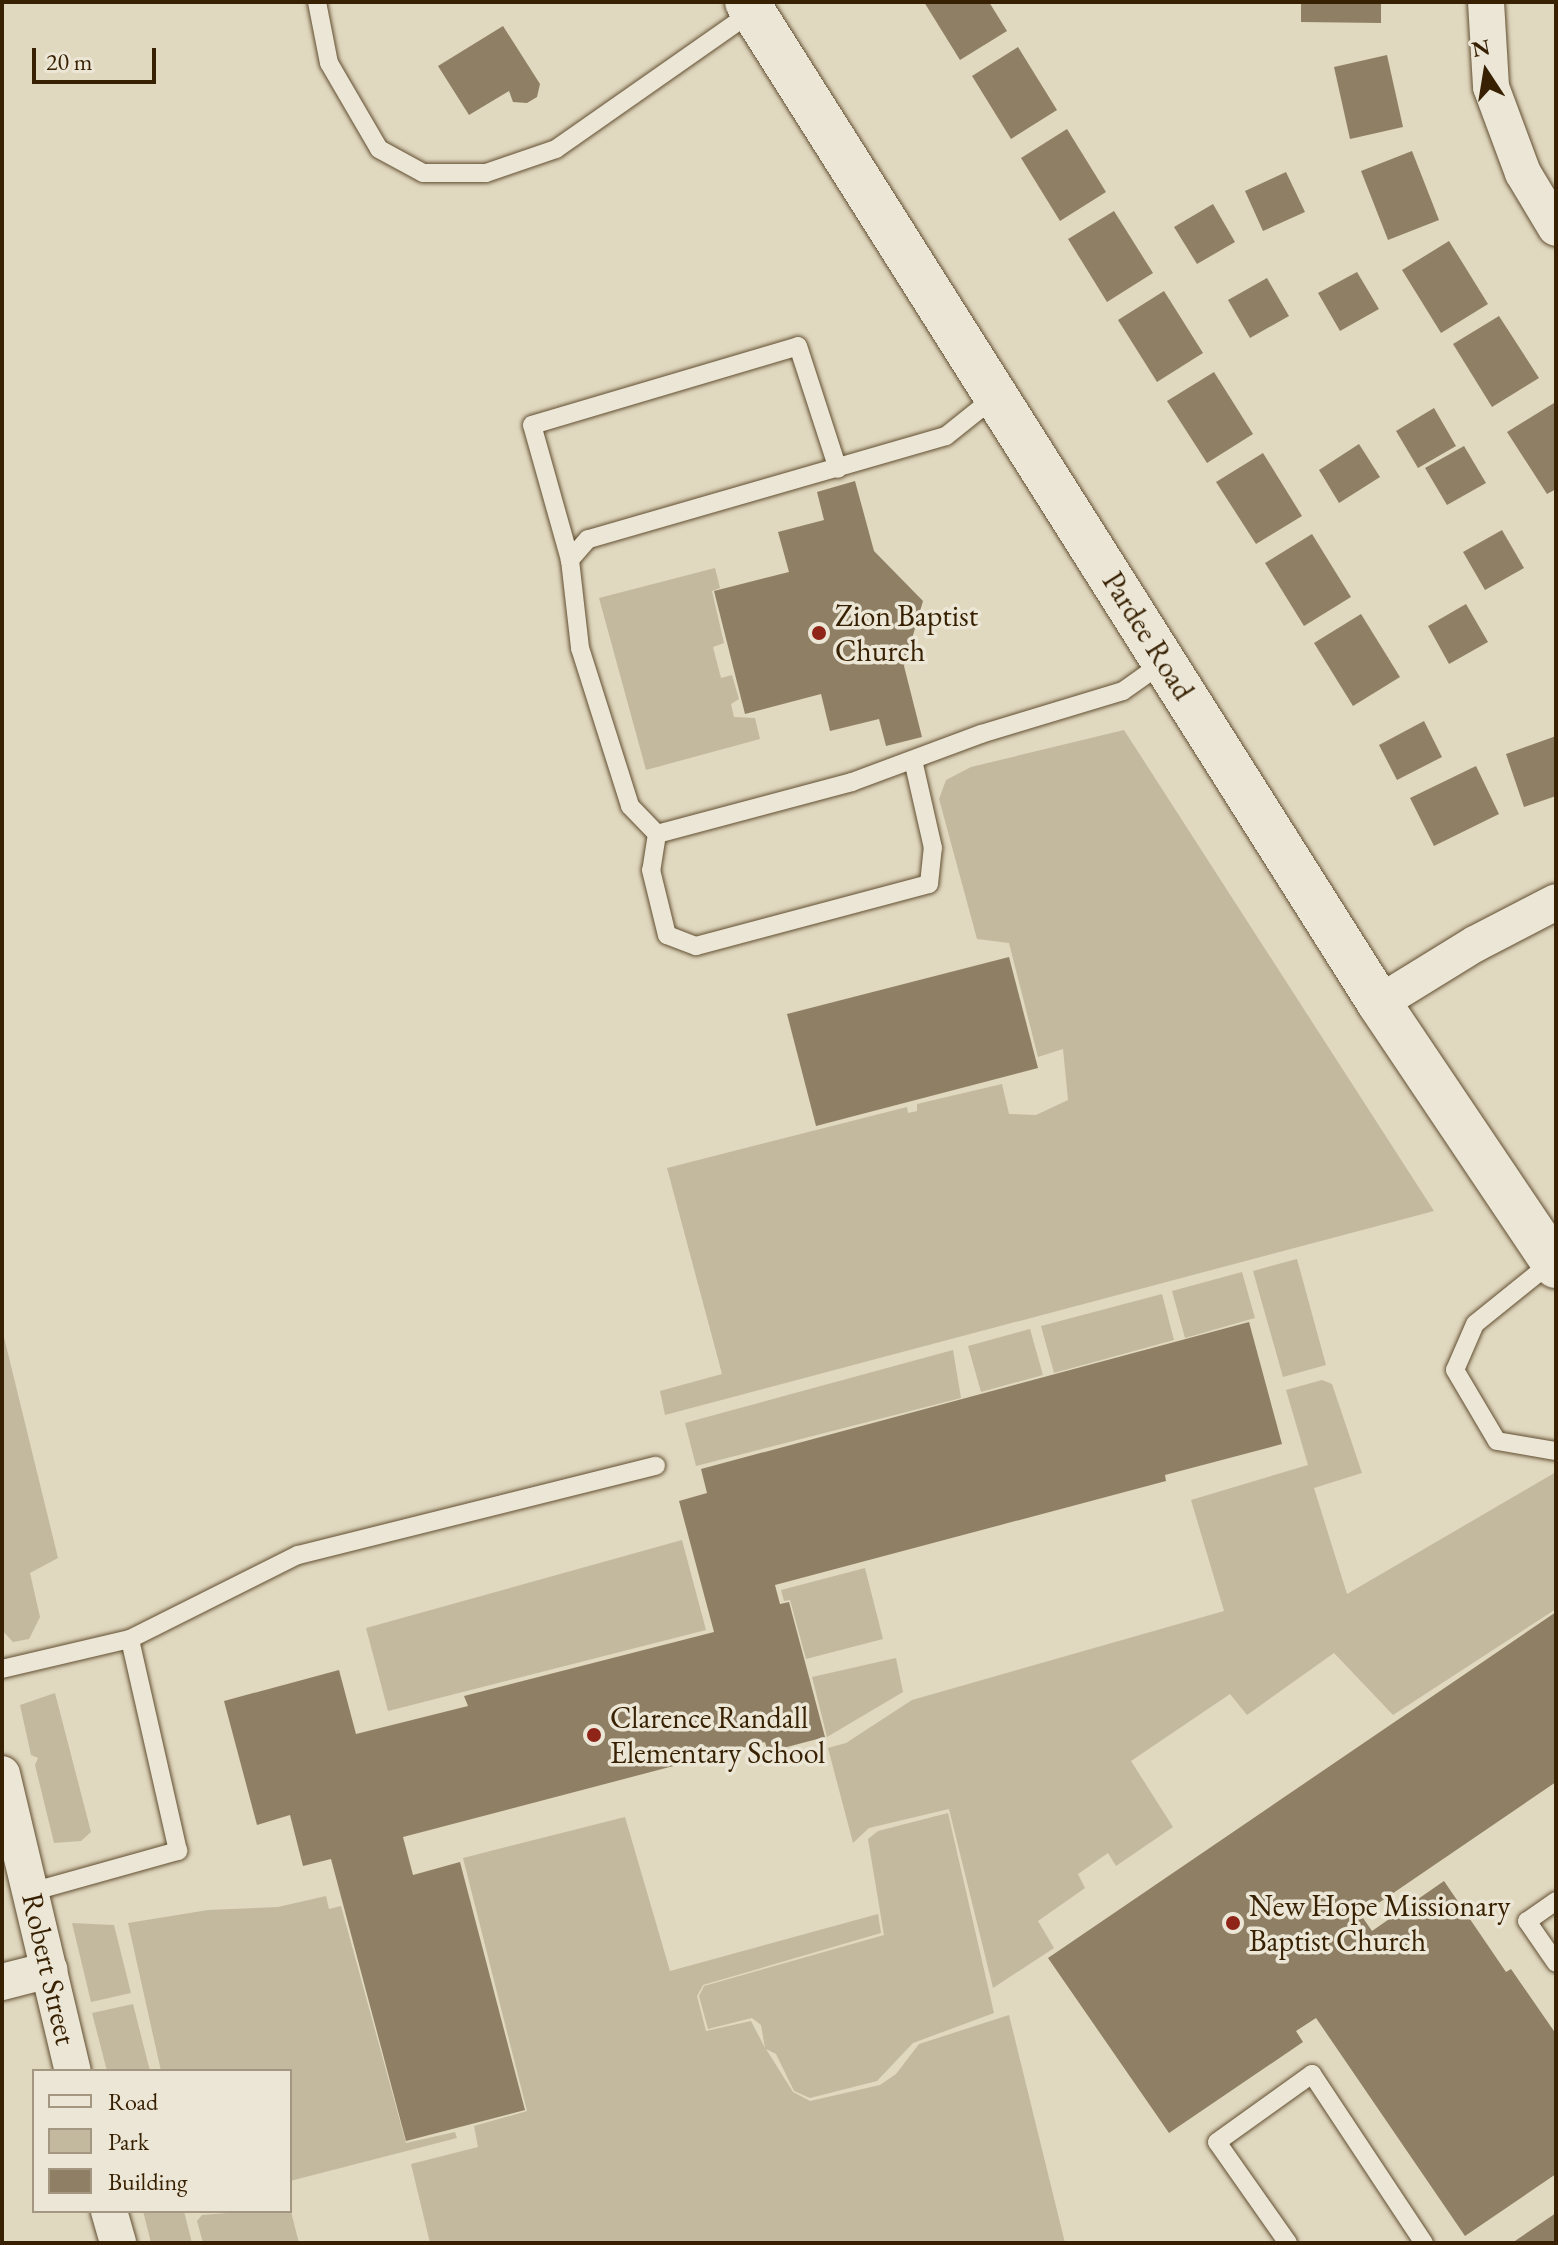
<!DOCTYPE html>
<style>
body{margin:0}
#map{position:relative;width:1558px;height:2245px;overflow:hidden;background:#e0d8bf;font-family:"EB Garamond",serif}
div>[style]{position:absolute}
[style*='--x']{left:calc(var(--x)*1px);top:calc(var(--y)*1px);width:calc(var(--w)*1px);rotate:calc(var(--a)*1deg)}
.green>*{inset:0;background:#c3b99f}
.building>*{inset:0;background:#8f8065}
.roads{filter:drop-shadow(0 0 2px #624f32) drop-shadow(0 0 2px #624f32)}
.lane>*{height:18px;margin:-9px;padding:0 9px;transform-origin:9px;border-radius:9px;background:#ebe6d5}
.street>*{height:36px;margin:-18px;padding:0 18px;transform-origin:18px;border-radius:18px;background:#ebe6d5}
.secondary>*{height:44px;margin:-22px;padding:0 22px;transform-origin:22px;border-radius:22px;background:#ebe6d5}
.dots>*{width:22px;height:22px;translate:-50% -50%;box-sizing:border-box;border:4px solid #ebe6d5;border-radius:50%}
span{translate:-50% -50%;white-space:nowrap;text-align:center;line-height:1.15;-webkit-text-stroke:7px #ebe6d5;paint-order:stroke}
.poi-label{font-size:30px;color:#382103}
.left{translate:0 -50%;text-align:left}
.street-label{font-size:30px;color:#382103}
.frame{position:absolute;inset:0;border:4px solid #382103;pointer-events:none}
.legend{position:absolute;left:32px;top:2069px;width:260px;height:144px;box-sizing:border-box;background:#ebe6d5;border:2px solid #a39781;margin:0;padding:10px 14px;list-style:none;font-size:24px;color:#382103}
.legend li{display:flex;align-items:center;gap:16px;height:40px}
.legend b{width:40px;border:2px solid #a39781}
.north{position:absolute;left:1446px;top:32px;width:80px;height:80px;-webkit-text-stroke:6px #ebe6d5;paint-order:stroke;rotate:348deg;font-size:22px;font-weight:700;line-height:32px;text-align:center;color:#382103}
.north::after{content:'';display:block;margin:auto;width:28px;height:36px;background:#382103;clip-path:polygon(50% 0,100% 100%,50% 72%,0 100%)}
.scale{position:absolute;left:32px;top:48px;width:124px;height:36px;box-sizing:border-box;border:4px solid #382103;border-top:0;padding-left:10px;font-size:24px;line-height:28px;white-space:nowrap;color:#382103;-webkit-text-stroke:6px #ebe6d5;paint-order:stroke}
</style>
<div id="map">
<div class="green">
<i style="clip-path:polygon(715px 568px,720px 588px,712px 591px,724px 643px,713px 647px,721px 678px,732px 675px,739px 699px,731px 704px,734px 717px,755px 718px,760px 739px,646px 770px,599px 598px)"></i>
<i style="clip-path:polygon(1124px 730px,1434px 1211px,665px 1415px,660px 1391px,722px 1374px,667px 1168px,907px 1107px,908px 1113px,917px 1111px,917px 1104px,1002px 1084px,1009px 1114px,1036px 1115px,1068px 1100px,1063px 1049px,1038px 1057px,1009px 943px,977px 939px,939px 799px,946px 780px,971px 767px)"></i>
<i style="clip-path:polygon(1297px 1259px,1326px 1365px,1283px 1377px,1253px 1271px)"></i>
<i style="clip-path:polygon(1242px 1272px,1255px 1318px,1185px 1338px,1172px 1291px)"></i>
<i style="clip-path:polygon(1162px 1294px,1174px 1340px,1054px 1373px,1041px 1326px)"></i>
<i style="clip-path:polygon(2px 1329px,58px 1558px,30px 1573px,40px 1617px,29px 1639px,13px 1642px,2px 1630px)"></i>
<i style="clip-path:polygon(1030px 1329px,1043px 1375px,981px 1392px,968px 1346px)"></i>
<i style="clip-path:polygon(953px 1350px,961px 1398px,696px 1466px,685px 1423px)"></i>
<i style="clip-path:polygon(1322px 1380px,1332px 1384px,1362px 1473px,1314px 1488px,1347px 1594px,1556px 1472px,1556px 1609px,1393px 1715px,1334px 1653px,1247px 1715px,1230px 1694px,1131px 1761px,1173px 1827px,1116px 1866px,1108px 1853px,1078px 1874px,1085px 1888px,1038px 1921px,1054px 1948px,993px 1988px,949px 1809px,869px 1828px,853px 1843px,828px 1748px,846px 1743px,912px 1700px,1224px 1611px,1191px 1500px,1308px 1465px,1286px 1390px)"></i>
<i style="clip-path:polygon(682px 1540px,706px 1630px,388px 1711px,366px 1628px)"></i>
<i style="clip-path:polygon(865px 1568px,883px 1639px,806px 1659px,790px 1600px,784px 1601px,781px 1590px)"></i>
<i style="clip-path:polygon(896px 1658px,903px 1692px,827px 1737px,812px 1677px)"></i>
<i style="clip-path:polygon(55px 1693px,91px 1832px,81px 1841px,54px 1843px,35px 1765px,38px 1758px,31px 1755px,20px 1705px)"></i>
<i style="clip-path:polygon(948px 1813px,994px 2013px,913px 2043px,877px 2081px,810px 2098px,794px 2091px,776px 2054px,766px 2049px,793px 2092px,810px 2101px,880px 2085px,896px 2074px,919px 2044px,1009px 2015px,1065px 2243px,430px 2243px,411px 2164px,478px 2147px,474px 2126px,527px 2111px,463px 1858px,625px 1817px,670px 1971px,878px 1914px,881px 1933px,703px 1985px,697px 1996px,706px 2031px,751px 2021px,765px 2048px,761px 2025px,752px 2018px,708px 2029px,699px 1996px,704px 1986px,884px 1935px,868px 1839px,878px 1831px)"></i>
<i style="clip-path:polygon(326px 1896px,329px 1909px,341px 1906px,406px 2143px,455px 2132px,457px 2138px,290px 2181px,290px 2071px,161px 2071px,128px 1923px,208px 1910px,278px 1907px)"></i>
<i style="clip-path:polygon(72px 1923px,114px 1925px,131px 1993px,91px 2002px)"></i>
<i style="clip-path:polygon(133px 2004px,150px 2071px,107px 2071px,92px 2013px)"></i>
<i style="clip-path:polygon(290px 2208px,299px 2243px,203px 2243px,197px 2221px,202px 2215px)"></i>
<i style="clip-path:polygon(143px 2211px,184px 2211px,192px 2243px,151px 2243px)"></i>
</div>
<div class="building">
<i style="clip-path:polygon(924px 2px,989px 2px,1007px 31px,960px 60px)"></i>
<i style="clip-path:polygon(1301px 2px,1381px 2px,1381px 23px,1301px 22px)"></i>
<i style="clip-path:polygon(503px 26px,540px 84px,537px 97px,527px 103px,513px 102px,509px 91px,469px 115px,438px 66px)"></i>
<i style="clip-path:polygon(1018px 47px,1057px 110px,1011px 139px,972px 76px)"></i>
<i style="clip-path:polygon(1387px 55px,1403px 127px,1350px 139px,1334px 67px)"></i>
<i style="clip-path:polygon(1067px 129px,1106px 192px,1060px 221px,1021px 158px)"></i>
<i style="clip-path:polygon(1412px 151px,1439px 220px,1388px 240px,1361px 171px)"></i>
<i style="clip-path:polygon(1286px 172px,1305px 212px,1263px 231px,1245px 191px)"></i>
<i style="clip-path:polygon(1213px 204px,1235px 242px,1197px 264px,1174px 227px)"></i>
<i style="clip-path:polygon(1114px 211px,1153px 273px,1107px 302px,1068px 239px)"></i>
<i style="clip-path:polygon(1449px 241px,1488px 304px,1441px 333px,1402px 270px)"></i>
<i style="clip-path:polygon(1357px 272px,1379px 309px,1340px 331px,1318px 293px)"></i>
<i style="clip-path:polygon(1267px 278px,1289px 316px,1250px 338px,1228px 300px)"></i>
<i style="clip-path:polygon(1164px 291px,1203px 353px,1157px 382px,1118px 320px)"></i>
<i style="clip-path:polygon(1499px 316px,1539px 378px,1492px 407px,1453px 344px)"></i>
<i style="clip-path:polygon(1214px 372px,1253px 434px,1207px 463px,1167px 401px)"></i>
<i style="clip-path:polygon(1554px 403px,1556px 489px,1547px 494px,1507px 432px)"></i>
<i style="clip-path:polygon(1434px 408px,1456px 446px,1418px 468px,1396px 431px)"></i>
<i style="clip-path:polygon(1359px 444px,1380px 477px,1339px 503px,1319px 470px)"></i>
<i style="clip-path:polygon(1464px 446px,1486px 483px,1447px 505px,1425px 468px)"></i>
<i style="clip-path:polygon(1263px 453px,1302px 516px,1256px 544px,1216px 482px)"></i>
<i style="clip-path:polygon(855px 481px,874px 551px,923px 601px,904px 666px,922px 737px,886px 746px,879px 719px,830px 731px,821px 694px,745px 714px,714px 591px,789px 572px,778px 532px,824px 520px,817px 492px)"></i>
<i style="clip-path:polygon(1502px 530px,1524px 568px,1485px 590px,1463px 552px)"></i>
<i style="clip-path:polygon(1312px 534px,1351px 597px,1304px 626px,1265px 563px)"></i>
<i style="clip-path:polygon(1466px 604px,1488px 642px,1449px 664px,1428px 626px)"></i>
<i style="clip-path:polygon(1361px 614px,1400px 677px,1353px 706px,1314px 643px)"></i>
<i style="clip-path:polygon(1424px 721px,1442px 757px,1397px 780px,1379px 745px)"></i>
<i style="clip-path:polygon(1556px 736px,1556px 796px,1524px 807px,1506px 754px)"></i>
<i style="clip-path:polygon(1476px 766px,1499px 814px,1434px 846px,1410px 798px)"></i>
<i style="clip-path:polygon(1009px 957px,1038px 1068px,816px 1126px,787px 1014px)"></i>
<i style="clip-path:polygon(1249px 1322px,1282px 1444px,1165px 1475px,1166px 1481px,775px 1585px,780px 1604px,789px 1602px,825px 1737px,768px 1752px,765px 1742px,403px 1837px,413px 1875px,460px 1862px,525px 2110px,406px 2141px,331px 1859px,303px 1866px,290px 1815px,257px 1825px,224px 1701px,339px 1670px,356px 1734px,468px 1706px,464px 1696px,714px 1632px,679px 1501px,707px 1493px,701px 1469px)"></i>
<i style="clip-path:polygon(1556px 1612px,1556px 1782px,1361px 1915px,1372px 1931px,1444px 1881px,1506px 1972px,1511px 1969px,1556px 2034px,1556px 2174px,1465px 2236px,1316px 2018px,1296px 2031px,1303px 2042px,1169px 2133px,1048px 1958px)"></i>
<i style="clip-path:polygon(1556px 2213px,1556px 2243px,1512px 2243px)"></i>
</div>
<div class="roads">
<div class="lane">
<i style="--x:317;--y:2;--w:62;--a:78.9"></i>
<i style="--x:329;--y:63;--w:99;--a:59.8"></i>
<i style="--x:379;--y:149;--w:50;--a:28.6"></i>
<i style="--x:423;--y:173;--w:63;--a:0"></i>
<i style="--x:486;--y:173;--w:74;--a:-18.9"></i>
<i style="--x:556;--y:149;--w:241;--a:-35"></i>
<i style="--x:996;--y:396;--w:64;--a:141.3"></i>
<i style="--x:946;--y:436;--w:373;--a:163.9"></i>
<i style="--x:588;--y:539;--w:28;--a:131"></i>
<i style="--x:570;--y:560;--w:89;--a:83.5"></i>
<i style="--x:580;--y:648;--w:166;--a:72.4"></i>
<i style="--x:630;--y:806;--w:39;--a:46"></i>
<i style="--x:657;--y:834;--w:202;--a:-14.9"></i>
<i style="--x:852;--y:782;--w:138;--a:-20.4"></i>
<i style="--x:981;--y:734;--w:148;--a:-16.8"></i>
<i style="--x:1123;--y:691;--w:50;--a:-35.3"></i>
<i style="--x:570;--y:560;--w:140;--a:-105.7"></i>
<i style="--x:532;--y:425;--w:277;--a:-16.5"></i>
<i style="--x:798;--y:346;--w:129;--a:72"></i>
<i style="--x:657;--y:834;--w:36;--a:99"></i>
<i style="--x:651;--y:870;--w:67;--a:76.2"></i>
<i style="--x:667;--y:935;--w:31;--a:21"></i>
<i style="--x:696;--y:946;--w:241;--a:-14.9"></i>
<i style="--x:929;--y:884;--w:36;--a:-84"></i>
<i style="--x:933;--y:848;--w:90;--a:-102.8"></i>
<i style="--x:1553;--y:1261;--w:100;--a:141.1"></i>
<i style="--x:1475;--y:1324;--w:50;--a:113.5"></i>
<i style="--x:1455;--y:1370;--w:82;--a:59.4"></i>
<i style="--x:1497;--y:1441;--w:60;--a:9.6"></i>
<i style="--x:2;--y:1669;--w:131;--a:-13.2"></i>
<i style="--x:130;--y:1639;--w:188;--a:-26.6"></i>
<i style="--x:298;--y:1555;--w:369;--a:-14"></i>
<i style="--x:31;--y:1892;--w:153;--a:-15.6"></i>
<i style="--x:178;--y:1851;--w:217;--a:-102.8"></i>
<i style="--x:1556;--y:1901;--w:35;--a:145"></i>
<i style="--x:1527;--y:1921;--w:51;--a:55.4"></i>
<i style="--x:1288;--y:2243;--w:123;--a:-125.1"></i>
<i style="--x:1217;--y:2142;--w:117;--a:-35.6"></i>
<i style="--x:1312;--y:2074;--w:203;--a:56.5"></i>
</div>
<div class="street">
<i style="--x:1486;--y:2;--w:85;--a:86.6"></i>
<i style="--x:1491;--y:87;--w:92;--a:69.6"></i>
<i style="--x:1523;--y:173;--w:64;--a:59"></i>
<i style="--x:1379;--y:1003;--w:113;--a:-31.6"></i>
<i style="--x:1475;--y:944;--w:91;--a:-27.4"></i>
<i style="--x:2;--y:1774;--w:305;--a:76.6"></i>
<i style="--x:2;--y:1982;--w:49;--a:-14.3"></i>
<i style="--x:109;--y:2211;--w:33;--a:74"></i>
</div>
<div class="secondary">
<i style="--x:747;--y:2;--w:1184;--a:57.73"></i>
<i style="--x:1379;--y:1003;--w:317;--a:56.1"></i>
</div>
</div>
<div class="dots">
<i style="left:819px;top:633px;background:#8f2418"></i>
<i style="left:594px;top:1735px;background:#8f2418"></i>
<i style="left:1233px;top:1923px;background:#8f2418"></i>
</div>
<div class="poi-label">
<span class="left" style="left:835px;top:633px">Zion Baptist<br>Church</span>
<span class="left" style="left:610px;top:1735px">Clarence Randall<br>Elementary School</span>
<span class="left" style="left:1249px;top:1923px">New Hope Missionary<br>Baptist Church</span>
</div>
<div class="street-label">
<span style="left:1148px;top:636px;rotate:58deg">Pardee Road</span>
<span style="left:49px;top:1969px;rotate:77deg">Robert Street</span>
</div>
<div class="frame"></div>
<ul class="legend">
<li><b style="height:10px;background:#ebe6d5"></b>Road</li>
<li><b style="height:22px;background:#c3b99f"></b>Park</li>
<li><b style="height:22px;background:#8f8065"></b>Building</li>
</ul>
<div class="north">N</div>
<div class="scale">20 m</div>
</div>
